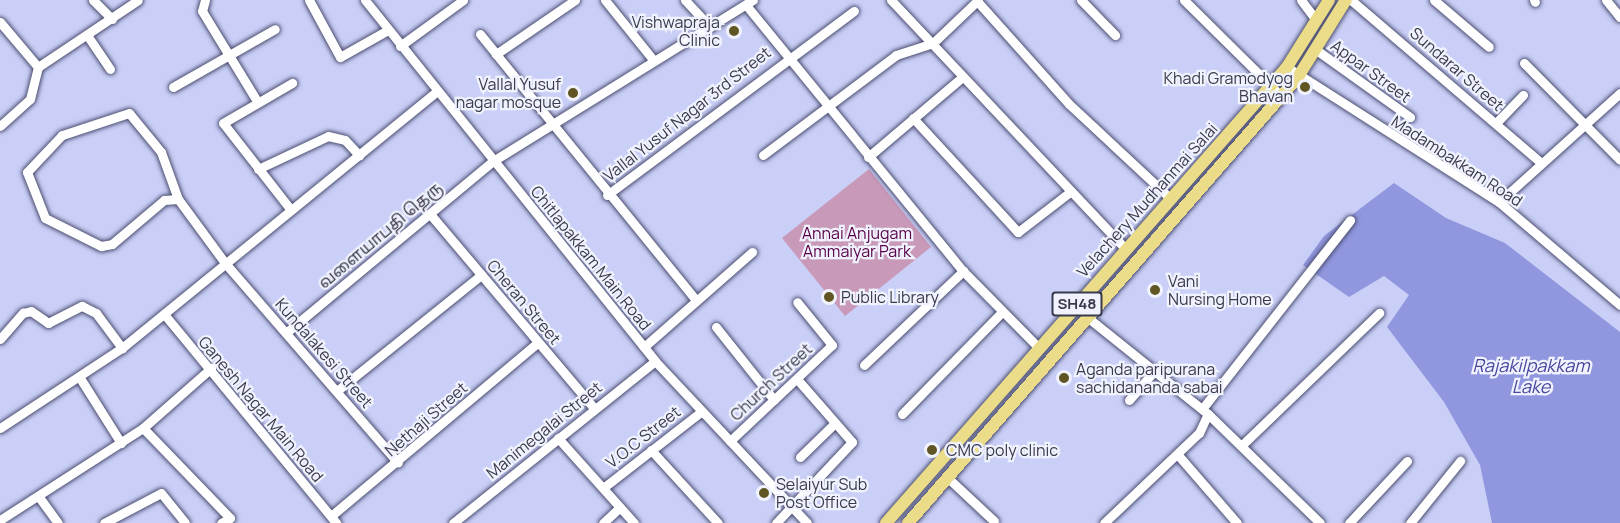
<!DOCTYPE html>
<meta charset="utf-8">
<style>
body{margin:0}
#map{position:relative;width:1620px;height:523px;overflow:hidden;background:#cacff7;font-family:Manrope,"Noto Sans Tamil",sans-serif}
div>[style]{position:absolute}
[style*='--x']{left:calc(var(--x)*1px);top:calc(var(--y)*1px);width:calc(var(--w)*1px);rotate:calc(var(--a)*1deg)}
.green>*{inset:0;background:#c899b8}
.water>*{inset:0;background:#9197df}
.roads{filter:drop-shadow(0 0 2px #4c4f71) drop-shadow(0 0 2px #4c4f71)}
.minor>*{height:9px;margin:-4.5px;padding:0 4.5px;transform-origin:4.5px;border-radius:4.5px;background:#fff}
.major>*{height:12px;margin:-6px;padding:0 6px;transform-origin:6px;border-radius:6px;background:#eadc89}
.dots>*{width:16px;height:16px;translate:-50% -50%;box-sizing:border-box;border:3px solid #f0f2fe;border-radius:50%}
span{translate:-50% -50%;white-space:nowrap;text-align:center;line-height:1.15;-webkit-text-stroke:4.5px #f0f2fe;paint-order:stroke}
.shield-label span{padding:2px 4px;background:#f0f2fe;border:2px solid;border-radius:4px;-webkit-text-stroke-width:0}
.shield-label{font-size:15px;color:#393a4b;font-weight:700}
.poi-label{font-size:16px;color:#393a4b}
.right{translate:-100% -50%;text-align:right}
.left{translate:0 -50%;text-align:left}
.street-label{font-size:16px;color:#393a4b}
.park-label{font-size:16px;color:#590146}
.water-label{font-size:18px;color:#49489e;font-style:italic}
</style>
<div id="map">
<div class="green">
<i style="clip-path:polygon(869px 169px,931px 247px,845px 316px,782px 238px)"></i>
</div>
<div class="water">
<i style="clip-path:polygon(1394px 183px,1446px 218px,1505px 243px,1620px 332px,1620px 523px,1492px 523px,1480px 465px,1444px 402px,1387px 327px,1409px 295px,1384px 276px,1349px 297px,1303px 265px,1324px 236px)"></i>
</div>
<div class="roads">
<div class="minor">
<i style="--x:93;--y:0;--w:27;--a:45"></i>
<i style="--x:205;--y:0;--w:11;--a:105"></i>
<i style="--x:202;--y:11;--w:105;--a:58.6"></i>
<i style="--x:309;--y:0;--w:65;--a:61.5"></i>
<i style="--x:340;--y:57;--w:55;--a:-29.4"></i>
<i style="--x:365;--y:0;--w:463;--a:51.2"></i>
<i style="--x:655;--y:361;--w:222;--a:46.8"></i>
<i style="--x:575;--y:0;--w:96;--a:145.6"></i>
<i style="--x:496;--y:54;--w:316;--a:50.9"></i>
<i style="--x:605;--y:0;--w:78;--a:51.2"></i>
<i style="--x:685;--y:0;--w:37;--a:47"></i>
<i style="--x:891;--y:0;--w:342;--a:46.7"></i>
<i style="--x:1081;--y:0;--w:49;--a:45.8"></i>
<i style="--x:1184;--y:0;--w:136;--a:44.7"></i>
<i style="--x:1301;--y:0;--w:26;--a:53"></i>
<i style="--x:1351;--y:0;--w:250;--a:40.6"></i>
<i style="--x:1434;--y:0;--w:72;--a:40.5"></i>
<i style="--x:1534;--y:0;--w:2;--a:63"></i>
<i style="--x:1606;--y:0;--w:22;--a:51"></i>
<i style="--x:977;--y:1;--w:138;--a:48.2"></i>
<i style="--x:1069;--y:104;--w:139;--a:43"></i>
<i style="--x:746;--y:5;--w:343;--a:50.8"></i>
<i style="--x:963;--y:271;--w:107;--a:45.4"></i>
<i style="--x:0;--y:22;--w:59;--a:49.8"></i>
<i style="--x:38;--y:67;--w:120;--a:-33.8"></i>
<i style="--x:480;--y:34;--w:26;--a:51"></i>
<i style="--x:87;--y:35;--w:41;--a:55.9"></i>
<i style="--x:400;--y:46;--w:78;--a:-36.1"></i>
<i style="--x:1315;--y:49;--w:117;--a:35.6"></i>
<i style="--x:1524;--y:63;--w:136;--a:45.3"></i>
<i style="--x:1287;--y:67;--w:251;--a:32.5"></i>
<i style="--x:1499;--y:202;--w:159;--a:40.4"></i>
<i style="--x:173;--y:87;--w:117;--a:-29.6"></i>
<i style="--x:913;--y:118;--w:155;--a:47.4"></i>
<i style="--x:1018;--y:232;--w:66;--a:-37.6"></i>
<i style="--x:1496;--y:123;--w:39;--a:-46"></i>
<i style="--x:0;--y:126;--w:40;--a:-42"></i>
<i style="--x:30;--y:99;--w:33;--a:-76"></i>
<i style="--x:763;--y:155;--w:166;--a:-36.9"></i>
<i style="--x:896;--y:55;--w:39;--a:-18"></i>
<i style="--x:933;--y:43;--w:62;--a:-43.7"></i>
<i style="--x:868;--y:157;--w:121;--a:-40.3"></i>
<i style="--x:258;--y:169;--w:77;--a:-25.2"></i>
<i style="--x:328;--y:136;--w:17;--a:13"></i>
<i style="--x:345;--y:140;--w:21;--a:47"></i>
<i style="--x:607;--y:195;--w:308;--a:-36.7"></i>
<i style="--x:178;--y:199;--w:50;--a:-109.9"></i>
<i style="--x:161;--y:152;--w:50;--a:-129.4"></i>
<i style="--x:129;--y:113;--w:71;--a:161.8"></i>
<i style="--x:62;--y:135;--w:51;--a:133.4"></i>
<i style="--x:27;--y:172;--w:49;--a:68.6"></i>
<i style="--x:45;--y:218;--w:63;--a:26.6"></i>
<i style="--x:101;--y:246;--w:11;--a:-10"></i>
<i style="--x:112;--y:244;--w:68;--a:-40.2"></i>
<i style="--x:164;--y:200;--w:14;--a:-4"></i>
<i style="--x:178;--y:199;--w:79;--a:53.7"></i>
<i style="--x:225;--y:263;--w:264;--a:49.1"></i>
<i style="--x:1499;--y:202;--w:163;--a:-42"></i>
<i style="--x:291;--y:210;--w:110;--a:-128"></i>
<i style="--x:223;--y:123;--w:80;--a:-30.1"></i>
<i style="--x:430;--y:214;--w:255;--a:49.8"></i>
<i style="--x:164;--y:314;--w:271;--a:50.5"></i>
<i style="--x:1087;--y:317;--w:155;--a:38.7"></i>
<i style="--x:1208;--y:414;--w:156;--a:44.2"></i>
<i style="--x:716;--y:327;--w:93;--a:51.5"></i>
<i style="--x:287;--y:332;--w:268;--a:-39.7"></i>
<i style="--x:493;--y:161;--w:306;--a:-31.8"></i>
<i style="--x:0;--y:339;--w:35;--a:-49"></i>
<i style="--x:23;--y:313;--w:8;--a:-14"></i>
<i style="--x:31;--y:311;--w:21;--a:35"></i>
<i style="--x:48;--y:323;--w:38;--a:-27"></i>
<i style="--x:82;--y:306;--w:16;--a:27"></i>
<i style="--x:96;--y:313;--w:44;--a:53.4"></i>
<i style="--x:644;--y:347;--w:144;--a:-41.3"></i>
<i style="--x:864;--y:365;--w:137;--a:-43.5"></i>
<i style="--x:80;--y:378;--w:77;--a:57.8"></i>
<i style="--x:338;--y:390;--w:184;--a:-38.8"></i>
<i style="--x:1129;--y:400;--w:38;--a:-49"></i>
<i style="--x:1202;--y:409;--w:240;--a:-51.9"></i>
<i style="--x:902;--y:414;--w:143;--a:-45.6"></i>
<i style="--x:0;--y:428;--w:146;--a:-33.3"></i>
<i style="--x:122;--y:348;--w:405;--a:-39.2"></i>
<i style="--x:143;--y:428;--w:125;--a:46"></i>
<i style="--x:230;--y:518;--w:10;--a:151"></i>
<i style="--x:558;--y:438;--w:114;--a:48.2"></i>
<i style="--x:730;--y:441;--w:140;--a:-43.3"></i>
<i style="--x:832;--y:345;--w:55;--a:-129.1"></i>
<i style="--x:1241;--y:446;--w:192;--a:-43.9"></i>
<i style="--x:651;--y:450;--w:99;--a:47.5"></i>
<i style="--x:1178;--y:455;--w:90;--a:49.1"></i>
<i style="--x:800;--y:457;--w:49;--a:-44.2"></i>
<i style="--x:948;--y:478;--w:63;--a:43.1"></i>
<i style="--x:603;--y:488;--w:125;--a:-37.9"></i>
<i style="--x:39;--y:497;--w:32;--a:54"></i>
<i style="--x:331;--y:516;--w:270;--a:-40"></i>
<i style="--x:0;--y:520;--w:170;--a:-32.8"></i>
<i style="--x:143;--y:428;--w:91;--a:-41.4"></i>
<i style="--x:104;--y:523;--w:64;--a:-27.8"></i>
<i style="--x:161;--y:493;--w:38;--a:51"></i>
<i style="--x:453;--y:523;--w:259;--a:-38.7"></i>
<i style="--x:603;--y:523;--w:23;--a:-43"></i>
<i style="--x:776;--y:523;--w:111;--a:-46.8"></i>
<i style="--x:852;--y:442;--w:84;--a:-131.1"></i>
<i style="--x:1104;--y:523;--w:131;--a:-43.5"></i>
<i style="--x:1199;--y:433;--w:21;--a:-65"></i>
<i style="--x:1349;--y:523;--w:85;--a:-46.9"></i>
<i style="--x:1410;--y:523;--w:80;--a:-51.1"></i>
</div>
<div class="major">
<i style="--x:886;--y:523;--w:607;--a:-48.67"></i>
<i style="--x:1287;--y:67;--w:79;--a:-57.9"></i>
<i style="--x:908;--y:523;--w:592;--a:-48.83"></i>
<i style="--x:1298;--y:77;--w:91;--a:-58.1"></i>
</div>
</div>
<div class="dots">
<i style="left:734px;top:31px;background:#5f5623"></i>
<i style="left:1305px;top:87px;background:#5f5623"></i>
<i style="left:573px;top:93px;background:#5f5623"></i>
<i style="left:1155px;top:290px;background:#5f5623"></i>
<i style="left:829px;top:297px;background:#5f5623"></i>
<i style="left:1064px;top:378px;background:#5f5623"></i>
<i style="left:932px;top:450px;background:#5f5623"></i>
<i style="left:764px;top:493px;background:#5f5623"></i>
</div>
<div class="shield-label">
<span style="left:1077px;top:304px">SH48</span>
</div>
<div class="poi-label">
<span class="right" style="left:720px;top:31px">Vishwapraja<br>Clinic</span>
<span class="right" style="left:1293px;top:87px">Khadi Gramodyog<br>Bhavan</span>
<span class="right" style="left:561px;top:93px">Vallal Yusuf<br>nagar mosque</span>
<span class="left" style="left:1168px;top:290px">Vani<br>Nursing Home</span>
<span class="left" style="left:841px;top:297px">Public Library</span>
<span class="left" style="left:1076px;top:378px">Aganda paripurana<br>sachidananda sabai</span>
<span class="left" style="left:946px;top:450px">CMC poly clinic</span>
<span class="left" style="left:776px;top:493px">Selaiyur Sub<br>Post Office</span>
</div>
<div class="street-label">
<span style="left:1457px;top:69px;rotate:41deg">Sundarar Street</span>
<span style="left:1371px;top:71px;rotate:36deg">Appar Street</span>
<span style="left:687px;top:114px;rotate:-38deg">Vallal Yusuf Nagar 3rd Street</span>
<span style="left:1457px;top:161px;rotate:33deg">Madambakkam Road</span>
<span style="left:1147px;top:200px;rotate:-48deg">Velachery Mudhanmai Salai</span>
<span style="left:380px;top:235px;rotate:-40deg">வளையாபதி தெரு</span>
<span style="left:591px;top:258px;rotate:51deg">Chitlapakkam Main Road</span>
<span style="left:524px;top:302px;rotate:50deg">Cheran Street</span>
<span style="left:324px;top:353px;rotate:49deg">Kundalakesi Street</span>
<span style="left:771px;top:382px;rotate:-43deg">Church Street</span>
<span style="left:261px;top:409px;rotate:50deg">Ganesh Nagar Main Road</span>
<span style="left:426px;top:419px;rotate:-41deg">Nethaji Street</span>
<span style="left:544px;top:430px;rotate:-39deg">Manimegalai Street</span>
<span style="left:643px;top:437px;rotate:-38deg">V.O.C Street</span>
</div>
<div class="park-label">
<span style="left:857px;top:242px">Annai Anjugam<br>Ammaiyar Park</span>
</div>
<div class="water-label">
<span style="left:1531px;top:376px">Rajakilpakkam<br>Lake</span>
</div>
</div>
